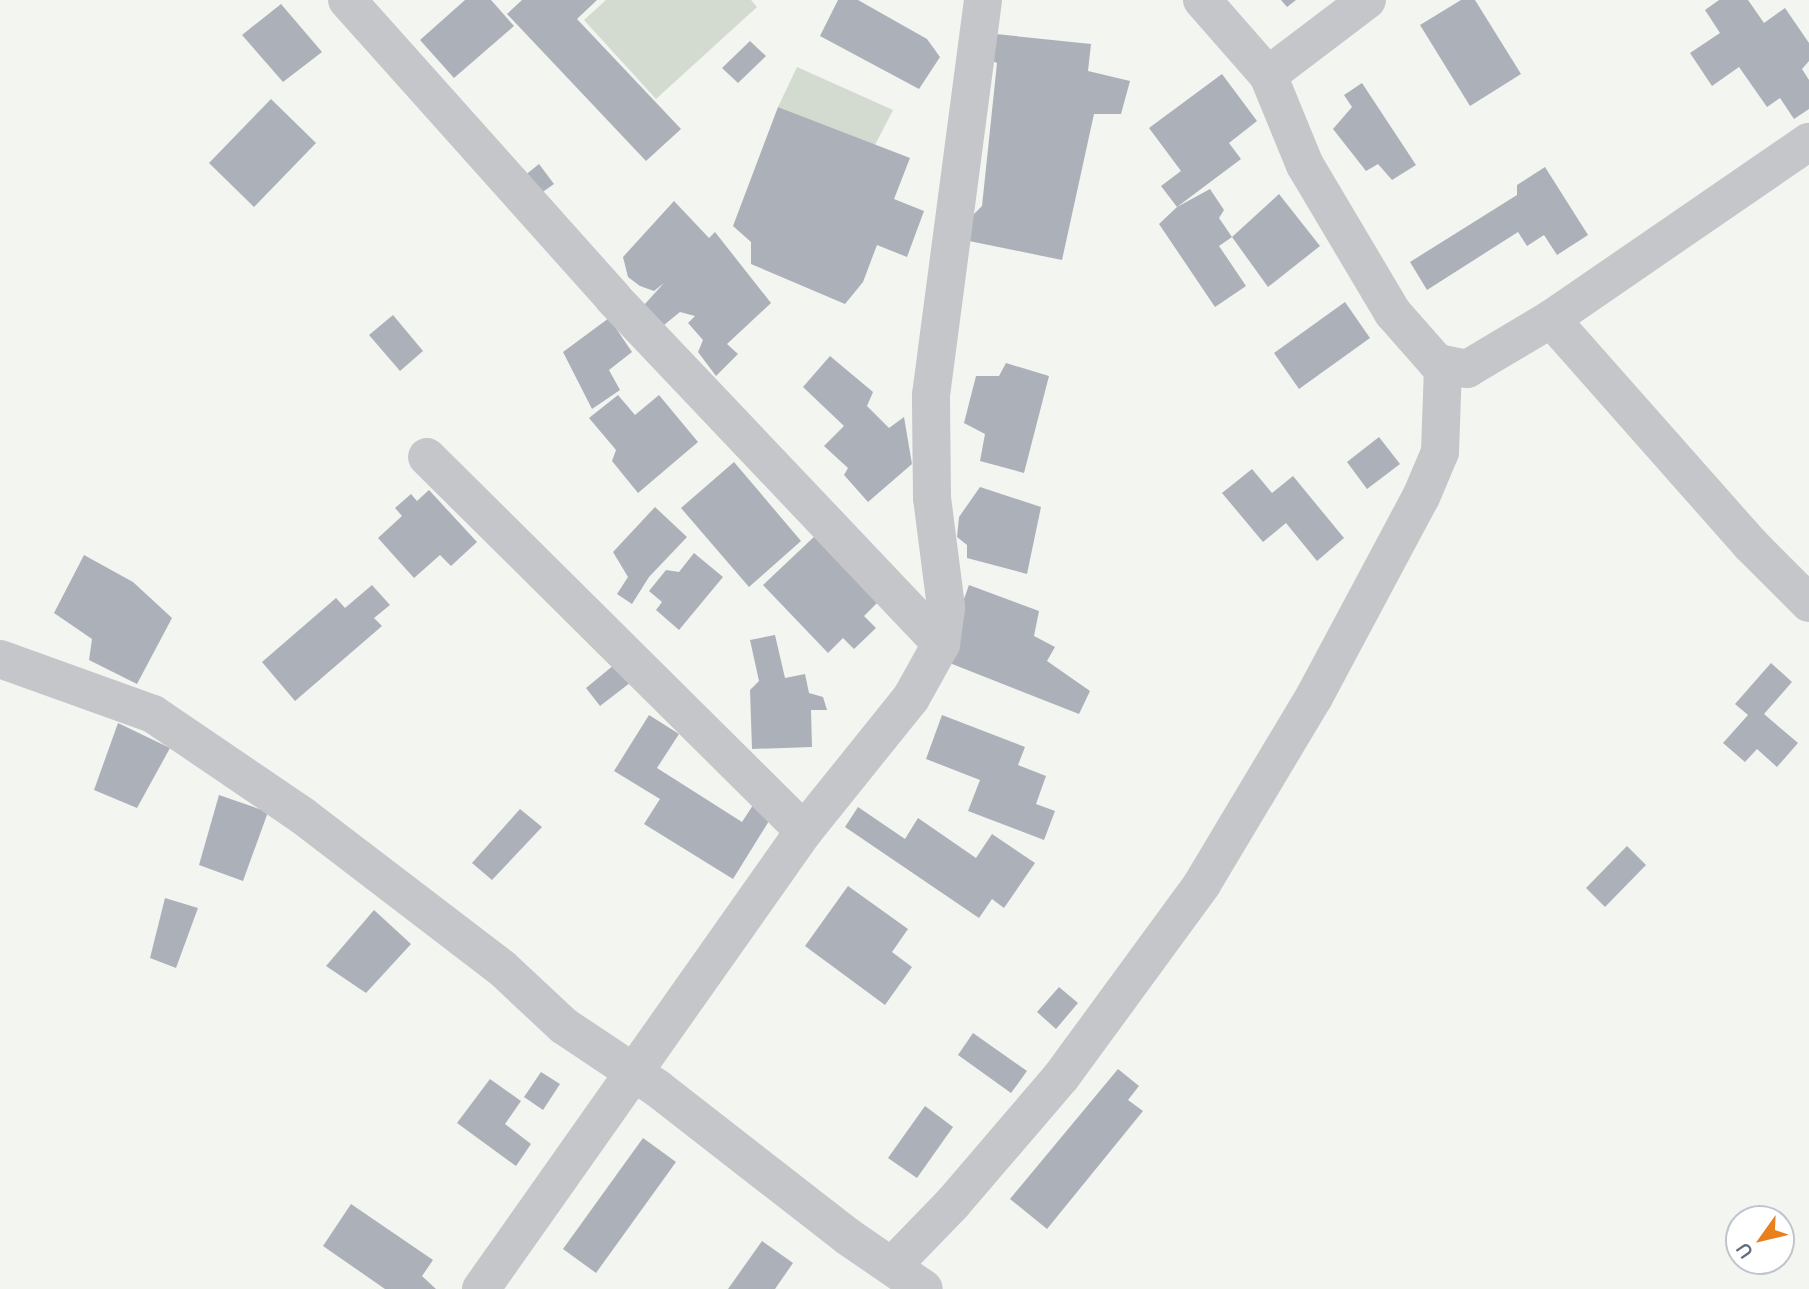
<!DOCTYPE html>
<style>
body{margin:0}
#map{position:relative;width:1809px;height:1289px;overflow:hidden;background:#f3f5f0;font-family:Manrope,sans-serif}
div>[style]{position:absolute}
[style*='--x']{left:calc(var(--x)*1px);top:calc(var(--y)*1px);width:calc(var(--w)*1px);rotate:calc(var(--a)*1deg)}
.green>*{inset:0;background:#d3dbd1}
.building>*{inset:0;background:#acb1b9}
.street>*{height:38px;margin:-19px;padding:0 19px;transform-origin:19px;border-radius:19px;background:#c4c6ca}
span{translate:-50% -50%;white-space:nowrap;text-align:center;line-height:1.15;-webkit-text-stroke:7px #fff;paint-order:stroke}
.north{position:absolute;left:1725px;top:1205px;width:70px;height:70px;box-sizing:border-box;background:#fff;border:2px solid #c0c4cd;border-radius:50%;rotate:236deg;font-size:19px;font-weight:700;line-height:28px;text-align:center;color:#626c82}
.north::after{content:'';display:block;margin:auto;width:24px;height:32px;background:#e8801d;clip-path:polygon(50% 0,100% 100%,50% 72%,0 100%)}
</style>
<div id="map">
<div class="green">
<i style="clip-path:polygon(606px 0,751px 0,757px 7px,656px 99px,584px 20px)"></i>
<i style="clip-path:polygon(797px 67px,893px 110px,875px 145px,778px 107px)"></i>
</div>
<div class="building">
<i style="clip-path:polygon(465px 0,491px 0,514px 26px,454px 78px,420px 40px)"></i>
<i style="clip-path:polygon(522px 0,597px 0,577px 19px,681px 129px,646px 161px,507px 14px)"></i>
<i style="clip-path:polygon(838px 0,858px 0,927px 39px,940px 57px,919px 89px,820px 36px)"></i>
<i style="clip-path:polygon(1281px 0,1296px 0,1287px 7px)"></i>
<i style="clip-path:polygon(1461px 0,1475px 0,1521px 74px,1470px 106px,1420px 25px)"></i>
<i style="clip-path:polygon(1719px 0,1748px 0,1764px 23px,1785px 8px,1809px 43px,1809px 61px,1802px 69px,1809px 80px,1809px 109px,1794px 119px,1780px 98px,1767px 107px,1739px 67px,1712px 86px,1690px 53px,1720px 33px,1705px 10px)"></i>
<i style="clip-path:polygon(281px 4px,322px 52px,283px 82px,242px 35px)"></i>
<i style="clip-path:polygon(986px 33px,1091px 44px,1088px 71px,1130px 81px,1121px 114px,1094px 114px,1062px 260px,969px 241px,970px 218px,982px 206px,997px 63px,986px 58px)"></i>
<i style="clip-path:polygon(750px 41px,766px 56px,738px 83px,722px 68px)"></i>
<i style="clip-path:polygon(1222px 74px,1257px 121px,1229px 143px,1241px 159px,1177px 207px,1161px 186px,1181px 171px,1149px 128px)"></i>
<i style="clip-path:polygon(1362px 83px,1416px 165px,1392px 180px,1378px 164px,1366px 171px,1333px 129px,1352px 107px,1344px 95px)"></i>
<i style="clip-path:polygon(271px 99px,316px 143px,254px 207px,209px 163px)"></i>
<i style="clip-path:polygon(778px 107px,910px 158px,894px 199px,924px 211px,907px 257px,877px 245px,863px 282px,845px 304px,751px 264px,751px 242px,733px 226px)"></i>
<i style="clip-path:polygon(539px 164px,554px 184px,537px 196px,523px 177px)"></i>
<i style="clip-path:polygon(1545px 167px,1588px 235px,1557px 255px,1544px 235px,1527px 246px,1518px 232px,1427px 290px,1410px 262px,1517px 195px,1517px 185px)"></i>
<i style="clip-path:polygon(1210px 189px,1224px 210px,1219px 218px,1232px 237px,1219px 246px,1246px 286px,1215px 307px,1159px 224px,1177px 207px)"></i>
<i style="clip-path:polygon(1279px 194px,1320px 246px,1268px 287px,1232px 237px)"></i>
<i style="clip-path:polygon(674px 201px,709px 238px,715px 232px,771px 303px,727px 344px,738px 354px,716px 376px,698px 352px,703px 340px,688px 323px,695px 316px,680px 312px,664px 325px,644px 305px,664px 283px,654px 291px,640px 286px,628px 277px,623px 257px)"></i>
<i style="clip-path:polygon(1345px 302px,1370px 338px,1299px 389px,1274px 353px)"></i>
<i style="clip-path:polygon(393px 315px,423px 351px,400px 371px,369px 335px)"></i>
<i style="clip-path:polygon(609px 318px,632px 352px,609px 370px,620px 390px,592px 409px,563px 352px)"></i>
<i style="clip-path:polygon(830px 356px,873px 392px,867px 406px,889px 428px,904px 417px,912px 464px,868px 502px,844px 475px,848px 468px,824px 446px,844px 426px,803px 387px)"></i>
<i style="clip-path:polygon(1006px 363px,1049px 376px,1024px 473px,980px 461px,985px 434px,964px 423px,976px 376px,999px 376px)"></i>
<i style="clip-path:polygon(618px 395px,635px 415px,659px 395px,698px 442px,638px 493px,612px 461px,616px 450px,589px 418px)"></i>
<i style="clip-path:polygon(1379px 437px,1400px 464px,1367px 489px,1347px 462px)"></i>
<i style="clip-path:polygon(734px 462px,801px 541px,749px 587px,681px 508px)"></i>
<i style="clip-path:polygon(1252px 469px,1272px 493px,1293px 476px,1344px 538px,1317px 561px,1286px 523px,1263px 542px,1222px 493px)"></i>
<i style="clip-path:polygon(980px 487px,1041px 507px,1027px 574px,967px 558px,967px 545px,957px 537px,959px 517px)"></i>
<i style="clip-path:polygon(429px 490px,477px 542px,451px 566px,440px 555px,414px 578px,378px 538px,402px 516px,395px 508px,411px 494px,417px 501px)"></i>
<i style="clip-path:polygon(655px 507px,687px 537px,649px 577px,632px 604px,617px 594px,628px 577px,613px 552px)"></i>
<i style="clip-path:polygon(816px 535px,878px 602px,864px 616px,876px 628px,854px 649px,843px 638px,828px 653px,763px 585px)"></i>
<i style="clip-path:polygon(694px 553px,723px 577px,679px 630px,656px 610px,662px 602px,649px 591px,666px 570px,679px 572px)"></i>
<i style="clip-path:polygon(84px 555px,133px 582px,172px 618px,137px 684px,89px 660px,92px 639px,54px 613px)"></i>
<i style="clip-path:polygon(372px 585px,390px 605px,374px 618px,382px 626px,295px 701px,262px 662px,336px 598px,345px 608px)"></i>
<i style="clip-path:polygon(969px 585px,1039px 611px,1034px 636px,1055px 647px,1047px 661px,1090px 691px,1079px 714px,942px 660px)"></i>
<i style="clip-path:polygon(775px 635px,785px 678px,805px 674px,809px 693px,823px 697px,827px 710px,811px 710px,812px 747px,752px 749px,750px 690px,759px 681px,750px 640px)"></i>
<i style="clip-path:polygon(620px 660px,635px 679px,600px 706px,586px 688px)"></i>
<i style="clip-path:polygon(1771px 663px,1792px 682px,1764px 714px,1798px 743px,1777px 767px,1757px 749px,1745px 762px,1723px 743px,1748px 715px,1735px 704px)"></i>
<i style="clip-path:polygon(649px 715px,679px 734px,657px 768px,742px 822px,755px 802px,774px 813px,733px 879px,644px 824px,660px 799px,614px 771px)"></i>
<i style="clip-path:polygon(942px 715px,1025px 747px,1018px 765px,1046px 776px,1036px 804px,1055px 811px,1044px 840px,968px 811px,980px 780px,926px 759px)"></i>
<i style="clip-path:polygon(118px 723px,170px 748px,137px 808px,94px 790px)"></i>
<i style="clip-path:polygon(219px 795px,268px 812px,243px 881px,199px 865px)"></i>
<i style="clip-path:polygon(858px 807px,905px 839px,918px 818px,976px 858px,992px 834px,1035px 863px,1004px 908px,992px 899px,979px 918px,845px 827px)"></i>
<i style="clip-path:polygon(520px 809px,542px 827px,492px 880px,472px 863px)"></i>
<i style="clip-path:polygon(1627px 846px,1646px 865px,1605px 907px,1586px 888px)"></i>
<i style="clip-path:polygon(848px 886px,908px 929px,892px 952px,912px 967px,885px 1005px,805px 946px)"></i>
<i style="clip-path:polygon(165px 898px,198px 908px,176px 968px,150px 958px)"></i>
<i style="clip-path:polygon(374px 910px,411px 944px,366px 993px,326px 966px)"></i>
<i style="clip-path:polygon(1059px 987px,1078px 1003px,1056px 1029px,1037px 1012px)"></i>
<i style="clip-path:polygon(973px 1033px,1027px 1071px,1011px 1093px,958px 1055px)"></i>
<i style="clip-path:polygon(1118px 1069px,1139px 1086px,1128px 1100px,1143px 1111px,1047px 1229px,1010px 1199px)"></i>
<i style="clip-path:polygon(541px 1072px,560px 1084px,543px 1110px,524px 1097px)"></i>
<i style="clip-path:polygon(490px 1079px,521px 1101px,505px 1124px,531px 1144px,516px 1166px,457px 1123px)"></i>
<i style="clip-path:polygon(925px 1106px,953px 1127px,917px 1178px,888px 1158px)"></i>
<i style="clip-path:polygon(643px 1138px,676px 1162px,596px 1273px,563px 1249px)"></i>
<i style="clip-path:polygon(351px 1204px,433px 1260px,422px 1276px,436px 1289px,385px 1289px,323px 1246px)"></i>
<i style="clip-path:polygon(762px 1241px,793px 1263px,775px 1289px,728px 1289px)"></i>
</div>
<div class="street">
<i style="--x:347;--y:0;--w:399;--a:48.2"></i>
<i style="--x:613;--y:298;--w:477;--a:46.5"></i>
<i style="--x:1202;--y:0;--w:100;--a:48.7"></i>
<i style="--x:1268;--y:75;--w:124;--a:-37.1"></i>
<i style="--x:1268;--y:75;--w:97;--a:67.7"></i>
<i style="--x:1305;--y:165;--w:172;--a:59.3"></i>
<i style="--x:1393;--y:313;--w:67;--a:48.7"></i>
<i style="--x:1437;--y:363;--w:31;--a:11"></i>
<i style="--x:1467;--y:369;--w:98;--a:-30.8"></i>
<i style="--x:1551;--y:319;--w:313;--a:-34.5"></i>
<i style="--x:1551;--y:319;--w:302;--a:48.5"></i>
<i style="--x:1751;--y:545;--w:82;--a:45"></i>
<i style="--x:427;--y:457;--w:531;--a:44.77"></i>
<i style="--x:0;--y:659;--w:163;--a:19.8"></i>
<i style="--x:153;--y:714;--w:181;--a:34.2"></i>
<i style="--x:303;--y:816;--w:250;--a:37.4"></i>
<i style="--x:502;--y:968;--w:85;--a:43.1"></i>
<i style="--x:564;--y:1026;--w:112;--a:33.7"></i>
<i style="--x:657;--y:1088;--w:241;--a:37.9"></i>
<i style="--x:847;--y:1236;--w:93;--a:34.5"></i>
<i style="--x:893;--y:1265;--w:86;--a:-45.9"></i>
<i style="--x:953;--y:1203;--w:166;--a:-49.4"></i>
<i style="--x:1061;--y:1077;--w:239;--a:-53.8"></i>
<i style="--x:1202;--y:884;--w:218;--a:-59.1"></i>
<i style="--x:1314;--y:697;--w:227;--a:-61.9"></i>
<i style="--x:1421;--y:497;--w:49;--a:-67.1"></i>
<i style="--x:1440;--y:452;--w:88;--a:-88"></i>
<i style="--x:481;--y:1289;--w:560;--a:-54.81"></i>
<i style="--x:804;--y:831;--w:171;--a:-51.2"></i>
<i style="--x:911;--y:698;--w:62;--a:-60.9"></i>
<i style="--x:941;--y:644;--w:37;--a:-82"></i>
<i style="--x:946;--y:607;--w:110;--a:-97.3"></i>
<i style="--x:932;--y:498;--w:103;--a:-90.6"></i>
<i style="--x:931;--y:395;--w:398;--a:-82.5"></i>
</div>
<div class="north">U</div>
</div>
